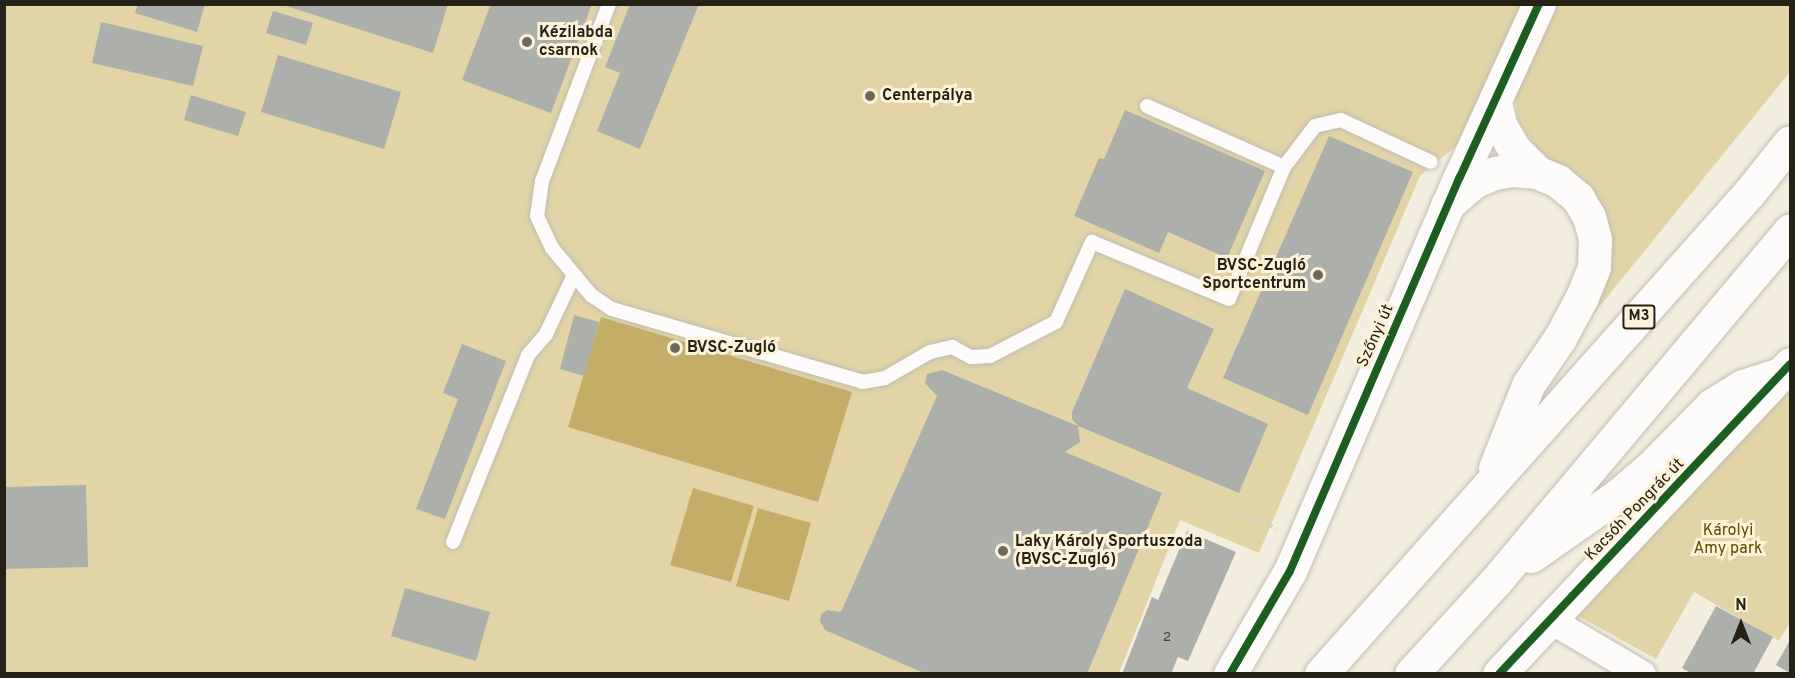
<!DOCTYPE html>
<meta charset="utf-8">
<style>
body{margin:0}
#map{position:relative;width:1795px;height:678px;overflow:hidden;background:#f3eedf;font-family:Overpass,sans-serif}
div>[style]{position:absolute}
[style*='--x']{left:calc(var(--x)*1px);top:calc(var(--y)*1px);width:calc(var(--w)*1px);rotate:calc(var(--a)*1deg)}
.green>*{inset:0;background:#e2d4a7}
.water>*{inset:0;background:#c3ad67}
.building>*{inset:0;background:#adafab}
.path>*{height:4px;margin-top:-2px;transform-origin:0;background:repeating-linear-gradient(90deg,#d7d5d1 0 3px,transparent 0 7.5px)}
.roads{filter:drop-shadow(0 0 2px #c0bcb1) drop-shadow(0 0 2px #c0bcb1)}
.lane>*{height:14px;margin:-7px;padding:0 7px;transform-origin:7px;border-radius:7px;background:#fdfcfa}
.street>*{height:27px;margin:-13.5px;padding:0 13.5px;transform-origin:13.5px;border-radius:13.5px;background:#fdfcfa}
.secondary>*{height:33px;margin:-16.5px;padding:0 16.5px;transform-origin:16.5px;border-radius:16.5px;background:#fdfcfa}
.primary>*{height:33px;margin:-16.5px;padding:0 16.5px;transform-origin:16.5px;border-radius:16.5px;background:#fdfcfa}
.cycleway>*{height:8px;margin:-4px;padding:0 4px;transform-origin:4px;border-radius:4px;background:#1b5e20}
.dots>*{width:16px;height:16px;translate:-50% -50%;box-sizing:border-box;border:3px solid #fbf2d7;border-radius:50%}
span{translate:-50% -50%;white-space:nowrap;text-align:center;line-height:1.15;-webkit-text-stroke:6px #fbf2d7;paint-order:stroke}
.number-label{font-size:14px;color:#47443c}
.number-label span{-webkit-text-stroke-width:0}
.shield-label span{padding:2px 4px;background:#fbf2d7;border:2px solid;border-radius:4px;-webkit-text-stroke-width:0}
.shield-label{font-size:15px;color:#252117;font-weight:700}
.poi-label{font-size:16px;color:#252117;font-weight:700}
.left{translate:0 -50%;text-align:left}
.right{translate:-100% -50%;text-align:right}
.street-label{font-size:16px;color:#252117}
.park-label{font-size:16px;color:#5f4b00}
.frame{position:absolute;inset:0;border:6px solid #252117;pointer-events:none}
.north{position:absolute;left:1711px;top:594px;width:60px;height:60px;-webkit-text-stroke:4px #fbf2d7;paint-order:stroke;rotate:0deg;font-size:16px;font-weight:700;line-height:24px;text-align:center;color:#252117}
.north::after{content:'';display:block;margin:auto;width:21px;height:27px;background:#252117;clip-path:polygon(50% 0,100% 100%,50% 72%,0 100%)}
</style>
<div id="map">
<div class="green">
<i style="clip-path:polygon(1790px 4px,1790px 72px,1573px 339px,1604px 276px,1560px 168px,1536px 147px,1518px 122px,1515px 97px,1420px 176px,1259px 553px,1180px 520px,1119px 673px,5px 674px,4px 5px)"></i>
<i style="clip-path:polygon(1790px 387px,1790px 622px,1779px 641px,1694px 592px,1656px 659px,1573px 613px)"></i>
</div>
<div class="water">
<i style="clip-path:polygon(601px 317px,852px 392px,818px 502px,568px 427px)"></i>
<i style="clip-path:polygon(693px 488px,754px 506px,731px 582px,670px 565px)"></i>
<i style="clip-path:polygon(758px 508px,811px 523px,789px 601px,736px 586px)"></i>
</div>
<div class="building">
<i style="clip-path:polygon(138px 4px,205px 4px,197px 32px,135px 13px)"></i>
<i style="clip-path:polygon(280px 4px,448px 4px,433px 53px)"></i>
<i style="clip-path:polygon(491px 4px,592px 4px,551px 113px,462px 80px)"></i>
<i style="clip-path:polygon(630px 4px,699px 4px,640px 149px,597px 131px,620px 73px,605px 67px)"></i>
<i style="clip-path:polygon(273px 11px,313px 23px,306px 45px,266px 33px)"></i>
<i style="clip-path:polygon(101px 22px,203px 46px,193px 86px,92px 63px)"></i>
<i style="clip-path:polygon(278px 55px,401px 92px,384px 149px,261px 112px)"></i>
<i style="clip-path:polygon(191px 95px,246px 112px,238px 136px,184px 120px)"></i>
<i style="clip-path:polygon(1125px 110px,1265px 171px,1227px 258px,1168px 232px,1159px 253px,1074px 216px,1099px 158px,1104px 159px)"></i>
<i style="clip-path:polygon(1329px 136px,1413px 172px,1308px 415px,1223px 378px)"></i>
<i style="clip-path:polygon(1125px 289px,1214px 329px,1187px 388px,1268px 424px,1239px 493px,1078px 426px,1080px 442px,1065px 452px,1162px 493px,1087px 674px,926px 674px,825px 630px,820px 621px,821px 614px,827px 610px,841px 612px,937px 396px,925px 383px,927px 374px,942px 370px,1078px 426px,1072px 419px,1072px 412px)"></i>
<i style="clip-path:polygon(574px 315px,599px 322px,584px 376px,560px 369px)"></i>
<i style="clip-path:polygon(462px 344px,506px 361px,445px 519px,416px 509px,458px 399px,443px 393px)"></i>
<i style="clip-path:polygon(86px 485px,88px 567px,4px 569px,4px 487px)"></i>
<i style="clip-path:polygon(1187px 531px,1236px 552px,1188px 661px,1178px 657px,1171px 674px,1122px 674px,1152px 597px,1158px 600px)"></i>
<i style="clip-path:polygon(405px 588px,490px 612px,476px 661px,391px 636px)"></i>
<i style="clip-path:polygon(1716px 606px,1773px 637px,1753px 674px,1692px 674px,1682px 668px)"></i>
<i style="clip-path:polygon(1790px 640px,1790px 673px,1776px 665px)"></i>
</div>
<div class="path">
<i style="--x:1229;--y:507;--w:53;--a:24.6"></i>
</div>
<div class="roads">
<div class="lane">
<i style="--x:609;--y:4;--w:189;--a:110.7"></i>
<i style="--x:542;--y:181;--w:35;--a:98"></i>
<i style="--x:537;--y:216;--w:35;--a:65"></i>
<i style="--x:552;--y:248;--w:61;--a:50.3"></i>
<i style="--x:591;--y:295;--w:25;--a:34"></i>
<i style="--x:612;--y:309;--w:261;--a:16.2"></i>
<i style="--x:863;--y:382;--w:22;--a:-10"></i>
<i style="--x:885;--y:378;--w:52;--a:-30"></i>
<i style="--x:930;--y:352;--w:23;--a:-13"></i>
<i style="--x:952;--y:347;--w:21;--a:28"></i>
<i style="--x:971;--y:357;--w:19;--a:-3"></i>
<i style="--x:990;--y:356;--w:74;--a:-27.3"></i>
<i style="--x:1056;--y:322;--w:88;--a:-65.8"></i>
<i style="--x:1092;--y:242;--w:148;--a:22.6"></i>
<i style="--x:1229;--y:299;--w:143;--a:-67.4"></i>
<i style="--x:1284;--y:167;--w:150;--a:-156"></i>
<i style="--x:1284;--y:167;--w:51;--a:-52.9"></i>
<i style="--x:1315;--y:126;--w:27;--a:-13"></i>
<i style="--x:1341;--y:120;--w:99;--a:25"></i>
<i style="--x:453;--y:542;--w:201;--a:-68.1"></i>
<i style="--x:528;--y:355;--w:28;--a:-49"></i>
<i style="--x:546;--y:334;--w:65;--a:-64.6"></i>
</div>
<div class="street">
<i style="--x:1549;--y:619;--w:108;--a:30.6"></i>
</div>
<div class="secondary">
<i style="--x:1230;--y:674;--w:119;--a:-59.8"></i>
<i style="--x:1290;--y:571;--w:429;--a:-66.7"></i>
<i style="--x:1460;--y:177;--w:190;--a:-65.5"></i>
<i style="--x:1499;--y:674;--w:425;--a:-46.8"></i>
</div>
<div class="primary">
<i style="--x:1447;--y:205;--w:37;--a:-41"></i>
<i style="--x:1475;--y:181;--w:22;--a:-22"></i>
<i style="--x:1495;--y:173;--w:17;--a:-10"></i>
<i style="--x:1512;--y:170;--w:25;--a:5"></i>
<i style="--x:1495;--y:468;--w:89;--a:-68.3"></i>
<i style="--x:1528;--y:385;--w:57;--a:-55.8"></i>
<i style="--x:1560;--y:338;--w:47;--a:-61.8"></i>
<i style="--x:1582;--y:297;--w:32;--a:-68"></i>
<i style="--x:1594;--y:267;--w:28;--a:-88"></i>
<i style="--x:1595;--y:239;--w:23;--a:-105"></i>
<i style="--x:1589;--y:217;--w:22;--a:-120"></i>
<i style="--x:1578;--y:198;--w:26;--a:-140"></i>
<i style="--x:1558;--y:181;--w:23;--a:-157"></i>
<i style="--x:1537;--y:172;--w:33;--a:-135"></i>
<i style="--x:1514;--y:149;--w:28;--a:-120"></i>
<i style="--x:1500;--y:125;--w:24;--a:-102"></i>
<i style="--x:1531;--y:556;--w:106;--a:-35"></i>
<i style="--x:1618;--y:495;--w:42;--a:-40.2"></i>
<i style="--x:1650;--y:468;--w:88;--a:-45.5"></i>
<i style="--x:1712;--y:405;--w:36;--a:-32"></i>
<i style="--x:1743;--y:386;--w:45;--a:-18"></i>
<i style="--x:1321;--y:674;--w:644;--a:-48.34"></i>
<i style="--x:1749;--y:193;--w:65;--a:-51.2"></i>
<i style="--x:1411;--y:674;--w:125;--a:-47.6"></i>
<i style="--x:1495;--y:582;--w:459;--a:-50"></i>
</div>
</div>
<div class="cycleway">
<i style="--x:1230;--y:674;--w:119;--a:-59.8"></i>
<i style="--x:1290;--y:571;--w:429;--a:-66.7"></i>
<i style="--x:1460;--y:177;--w:190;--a:-65.5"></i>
<i style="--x:1499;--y:674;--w:425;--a:-46.8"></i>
</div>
<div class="dots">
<i style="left:527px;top:42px;background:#6d695d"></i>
<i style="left:870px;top:96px;background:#6d695d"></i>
<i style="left:1318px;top:275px;background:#6d695d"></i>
<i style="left:675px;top:348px;background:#6d695d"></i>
<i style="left:1003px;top:551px;background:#6d695d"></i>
</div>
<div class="number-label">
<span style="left:1167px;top:638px">2</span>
</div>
<div class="shield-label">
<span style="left:1639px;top:317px">M3</span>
</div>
<div class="poi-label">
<span class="left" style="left:539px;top:42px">Kézilabda<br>csarnok</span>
<span class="left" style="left:882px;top:96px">Centerpálya</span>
<span class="right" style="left:1306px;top:275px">BVSC-Zugló<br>Sportcentrum</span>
<span class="left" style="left:687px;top:348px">BVSC-Zugló</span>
<span class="left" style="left:1015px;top:551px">Laky Károly Sportuszoda<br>(BVSC-Zugló)</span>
</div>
<div class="street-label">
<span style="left:1376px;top:336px;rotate:-66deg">Szőnyi út</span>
<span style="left:1635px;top:510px;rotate:-46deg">Kacsóh Pongrác út</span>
</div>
<div class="park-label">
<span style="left:1728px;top:540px">Károlyi<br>Amy park</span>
</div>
<div class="frame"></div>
<div class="north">N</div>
</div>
